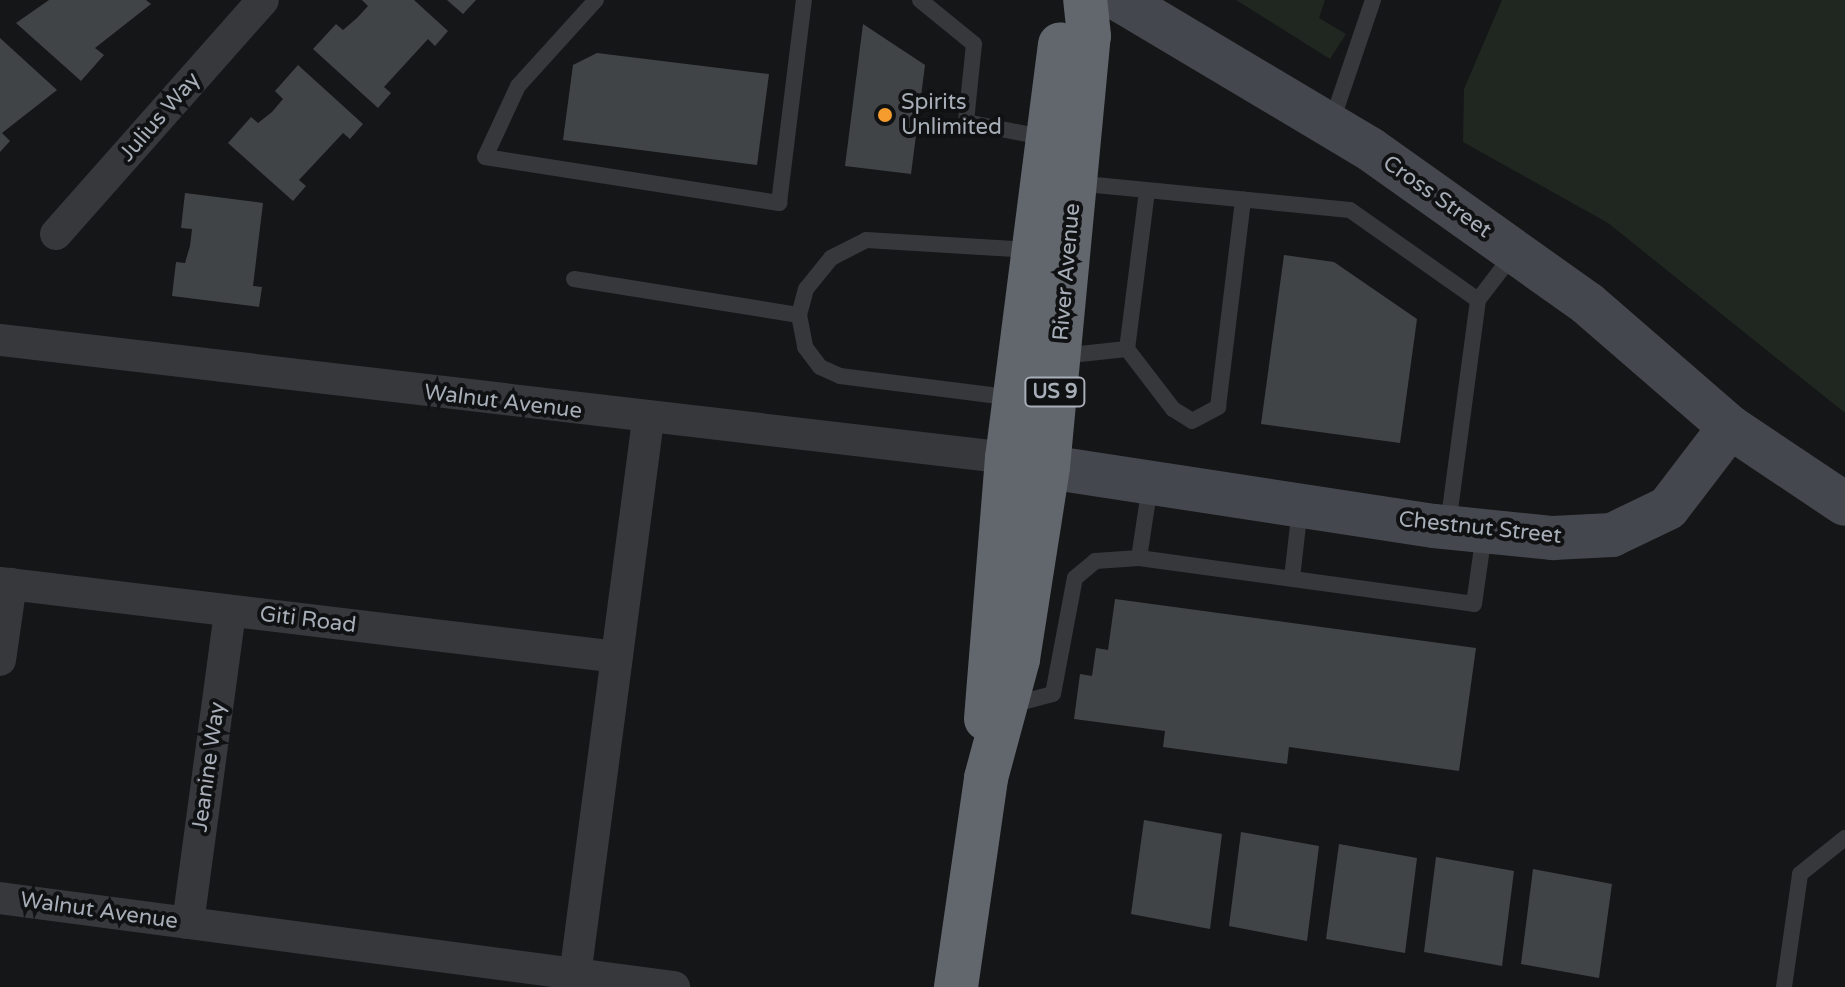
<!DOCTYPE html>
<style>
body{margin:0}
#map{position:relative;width:1845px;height:987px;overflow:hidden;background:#151617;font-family:"Varela Round",sans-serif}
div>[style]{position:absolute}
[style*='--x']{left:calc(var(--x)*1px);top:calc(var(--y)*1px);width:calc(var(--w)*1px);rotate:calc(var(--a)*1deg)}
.green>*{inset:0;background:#1f2720}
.building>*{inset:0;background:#414447}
.lane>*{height:16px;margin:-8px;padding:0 8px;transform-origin:8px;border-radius:8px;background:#36383c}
.street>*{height:32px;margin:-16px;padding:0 16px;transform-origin:16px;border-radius:16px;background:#36383c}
.secondary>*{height:44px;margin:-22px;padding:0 22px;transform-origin:22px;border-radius:22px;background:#44474d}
.highway>*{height:44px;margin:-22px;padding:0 22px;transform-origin:22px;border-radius:22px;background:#62676e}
.dots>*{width:22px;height:22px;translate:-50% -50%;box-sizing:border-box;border:4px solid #101112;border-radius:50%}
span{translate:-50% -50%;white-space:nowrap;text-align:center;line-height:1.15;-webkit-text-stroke:8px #101112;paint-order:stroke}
.shield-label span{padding:2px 6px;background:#101112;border:2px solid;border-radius:6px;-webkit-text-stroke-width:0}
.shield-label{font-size:20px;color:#a7aeb8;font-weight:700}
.poi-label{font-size:22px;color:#a7aeb8}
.left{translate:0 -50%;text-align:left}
.street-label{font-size:22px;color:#a7aeb8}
</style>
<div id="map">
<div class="green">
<i style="clip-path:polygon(1236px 0,1325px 0,1319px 18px,1346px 34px,1330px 59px)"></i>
<i style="clip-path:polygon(1502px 0,1845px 0,1845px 413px,1608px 223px,1463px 142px,1464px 89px)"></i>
</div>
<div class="building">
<i style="clip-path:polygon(49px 0,146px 0,151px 4px,95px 48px,104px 55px,81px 81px,16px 23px)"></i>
<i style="clip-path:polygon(362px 0,414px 0,448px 31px,435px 46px,428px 39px,384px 87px,391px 93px,378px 108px,313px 49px,336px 24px,343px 30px,357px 18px,368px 6px)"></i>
<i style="clip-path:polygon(447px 0,476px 0,463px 14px)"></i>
<i style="clip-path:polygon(863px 24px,925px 65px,911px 174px,845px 166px)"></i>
<i style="clip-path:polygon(0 38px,57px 90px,2px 133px,10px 141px,0 152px)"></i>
<i style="clip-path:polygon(597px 53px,769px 74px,757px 165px,563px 140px,573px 65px)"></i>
<i style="clip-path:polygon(298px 65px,363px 124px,350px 139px,343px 133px,299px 180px,306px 186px,293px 201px,228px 143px,251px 117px,258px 123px,272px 112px,283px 99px,275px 91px)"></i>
<i style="clip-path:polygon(185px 193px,263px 203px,253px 286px,262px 287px,259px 307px,172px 296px,176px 262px,185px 263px,190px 246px,192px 229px,181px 228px)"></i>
<i style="clip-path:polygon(1284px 255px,1334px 262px,1417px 319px,1400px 443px,1261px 424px)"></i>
<i style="clip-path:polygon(1115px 599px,1476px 648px,1459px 771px,1289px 747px,1287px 764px,1163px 747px,1165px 731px,1074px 719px,1080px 674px,1092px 676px,1096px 648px,1108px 650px)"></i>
<i style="clip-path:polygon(1144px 820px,1222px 834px,1210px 929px,1131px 914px)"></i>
<i style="clip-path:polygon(1241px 832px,1319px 846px,1307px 941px,1229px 926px)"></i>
<i style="clip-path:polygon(1339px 844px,1417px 858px,1405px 953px,1326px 939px)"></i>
<i style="clip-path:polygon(1436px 857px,1514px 871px,1502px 966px,1424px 952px)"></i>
<i style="clip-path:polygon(1533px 869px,1612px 884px,1599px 978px,1521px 964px)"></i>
</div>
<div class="lane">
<i style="--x:596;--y:0;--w:116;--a:132.2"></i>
<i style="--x:518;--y:86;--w:78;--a:114.9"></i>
<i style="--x:485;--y:157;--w:298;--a:8.9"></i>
<i style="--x:779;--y:203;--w:205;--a:-83"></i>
<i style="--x:920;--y:0;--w:70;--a:39.2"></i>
<i style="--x:974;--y:44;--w:78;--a:95.9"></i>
<i style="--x:966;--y:122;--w:83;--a:11.2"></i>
<i style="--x:1331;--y:124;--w:131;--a:-71.3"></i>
<i style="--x:1075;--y:183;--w:276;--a:5.6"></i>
<i style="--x:1350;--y:210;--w:156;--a:35.1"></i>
<i style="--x:1478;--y:300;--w:59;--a:-52.5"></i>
<i style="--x:1147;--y:191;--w:159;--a:97.2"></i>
<i style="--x:1127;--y:349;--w:76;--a:52.5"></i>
<i style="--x:1173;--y:409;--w:22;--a:32"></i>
<i style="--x:1192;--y:421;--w:30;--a:-28"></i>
<i style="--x:1218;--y:407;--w:209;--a:-83.1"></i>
<i style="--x:574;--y:279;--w:228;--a:9.1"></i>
<i style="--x:799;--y:315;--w:27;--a:-75"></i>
<i style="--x:806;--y:289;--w:40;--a:-51"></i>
<i style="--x:831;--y:258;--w:39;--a:-27"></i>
<i style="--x:866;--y:240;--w:164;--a:3.5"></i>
<i style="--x:799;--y:315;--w:33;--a:79"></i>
<i style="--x:805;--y:347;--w:25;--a:53"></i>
<i style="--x:820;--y:367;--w:22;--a:24"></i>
<i style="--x:840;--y:376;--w:174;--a:7.2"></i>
<i style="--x:1061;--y:356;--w:66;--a:-6.1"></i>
<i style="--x:1448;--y:525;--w:227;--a:-82.4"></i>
<i style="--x:1139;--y:558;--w:74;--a:-81.4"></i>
<i style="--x:1292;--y:578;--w:70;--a:-83.5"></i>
<i style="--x:1011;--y:705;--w:43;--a:-14.7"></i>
<i style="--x:1053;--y:694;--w:118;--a:-79.3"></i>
<i style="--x:1075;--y:578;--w:26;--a:-40"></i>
<i style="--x:1095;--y:561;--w:44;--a:-3.9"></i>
<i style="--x:1139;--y:558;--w:338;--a:7.8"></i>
<i style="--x:1474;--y:604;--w:71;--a:-81.9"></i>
<i style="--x:1784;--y:987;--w:114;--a:-81.9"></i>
<i style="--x:1800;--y:874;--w:58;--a:-38.7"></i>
</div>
<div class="street">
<i style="--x:56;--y:234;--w:312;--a:-48.5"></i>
<i style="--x:0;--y:340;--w:1014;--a:6.68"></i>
<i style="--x:0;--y:583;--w:621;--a:6.84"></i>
<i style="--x:0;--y:660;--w:77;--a:-81.8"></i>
<i style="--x:0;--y:898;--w:680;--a:7.52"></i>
<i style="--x:188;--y:923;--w:315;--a:-82.3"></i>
<i style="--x:575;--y:976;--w:561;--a:-82.52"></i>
</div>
<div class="secondary">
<i style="--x:1120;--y:0;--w:291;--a:30.8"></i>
<i style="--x:1370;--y:149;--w:267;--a:35.4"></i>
<i style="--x:1588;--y:304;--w:188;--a:40.9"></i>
<i style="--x:1048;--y:467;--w:390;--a:8.7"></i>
<i style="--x:1434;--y:526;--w:120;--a:5.8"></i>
<i style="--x:1553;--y:538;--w:59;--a:-2.9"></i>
<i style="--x:1612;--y:535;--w:62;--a:-25.7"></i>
<i style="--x:1668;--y:508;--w:102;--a:-52.6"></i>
<i style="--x:1730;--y:427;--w:138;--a:33.8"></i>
</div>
<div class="highway">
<i style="--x:986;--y:719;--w:262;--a:-85.4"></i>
<i style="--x:1007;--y:458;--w:417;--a:-82.7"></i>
<i style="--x:956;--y:987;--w:211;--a:-81.8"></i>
<i style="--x:986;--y:778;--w:123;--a:-74.9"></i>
<i style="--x:1018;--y:659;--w:194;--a:-81.1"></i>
<i style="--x:1048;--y:467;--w:433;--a:-84.6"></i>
<i style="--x:1089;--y:36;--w:36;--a:-96"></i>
</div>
<div class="dots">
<i style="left:885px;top:115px;background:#f69c2e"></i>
</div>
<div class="shield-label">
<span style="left:1055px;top:392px">US 9</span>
</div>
<div class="poi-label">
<span class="left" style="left:901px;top:115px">Spirits<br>Unlimited</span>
</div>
<div class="street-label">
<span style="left:160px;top:117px;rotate:-49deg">Julius Way</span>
<span style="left:1437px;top:197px;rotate:35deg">Cross Street</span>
<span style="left:1067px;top:272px;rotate:-85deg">River Avenue</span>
<span style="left:503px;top:402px;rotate:7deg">Walnut Avenue</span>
<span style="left:1480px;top:528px;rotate:6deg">Chestnut Street</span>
<span style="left:308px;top:620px;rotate:7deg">Giti Road</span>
<span style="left:209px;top:767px;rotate:-82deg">Jeanine Way</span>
<span style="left:99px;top:911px;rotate:8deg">Walnut Avenue</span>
</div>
</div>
